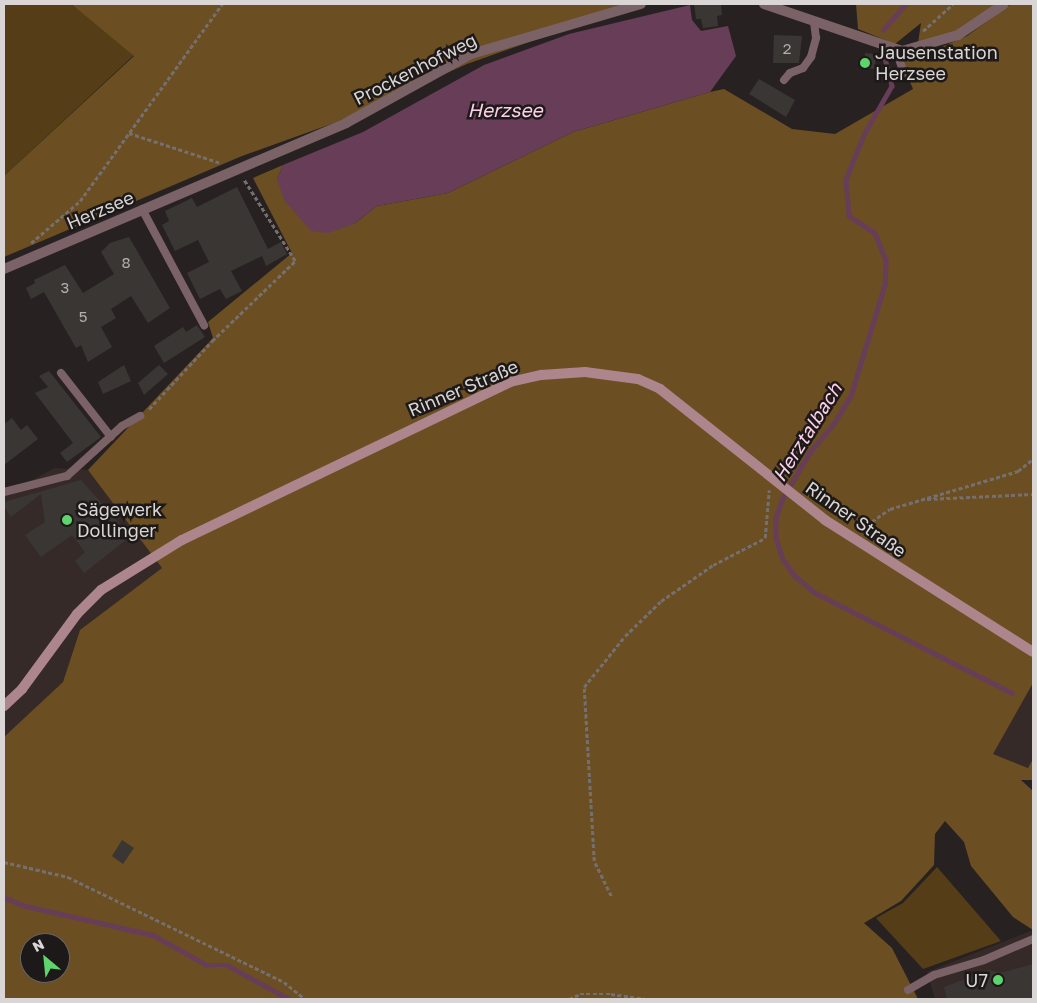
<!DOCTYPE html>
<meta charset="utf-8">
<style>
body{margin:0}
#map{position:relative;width:1037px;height:1003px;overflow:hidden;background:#272221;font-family:"Golos Text",sans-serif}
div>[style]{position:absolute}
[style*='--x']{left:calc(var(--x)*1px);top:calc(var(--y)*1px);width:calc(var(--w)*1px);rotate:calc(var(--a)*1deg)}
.built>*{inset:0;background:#352a28}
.green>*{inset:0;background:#553d17}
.forest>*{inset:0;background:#6b4e21}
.water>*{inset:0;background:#683d58}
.stream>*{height:4.5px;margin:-2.25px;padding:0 2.25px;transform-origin:2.25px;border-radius:2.25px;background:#683d58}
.building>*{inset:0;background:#3a3633}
.path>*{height:2.5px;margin-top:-1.25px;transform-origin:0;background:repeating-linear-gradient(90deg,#75706f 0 4px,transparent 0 6.5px)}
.lane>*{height:8px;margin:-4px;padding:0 4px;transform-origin:4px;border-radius:4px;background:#7a6266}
.street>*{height:10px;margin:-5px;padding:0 5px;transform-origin:5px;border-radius:5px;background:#7a6266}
.secondary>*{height:10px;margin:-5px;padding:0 5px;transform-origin:5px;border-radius:5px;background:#ac858d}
.dots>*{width:14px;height:14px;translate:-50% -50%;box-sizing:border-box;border:2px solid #1d1918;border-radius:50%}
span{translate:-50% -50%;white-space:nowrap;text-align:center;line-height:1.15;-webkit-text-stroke:5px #1d1918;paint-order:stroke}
.number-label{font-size:15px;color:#b1aeac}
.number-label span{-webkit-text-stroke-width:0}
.poi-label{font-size:18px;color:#d9d6d5}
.left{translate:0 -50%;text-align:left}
.right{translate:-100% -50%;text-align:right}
.street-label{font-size:18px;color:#d9d6d5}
.water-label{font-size:19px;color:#fdd0ea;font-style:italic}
.frame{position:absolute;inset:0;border:5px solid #d9d6d5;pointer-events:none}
.north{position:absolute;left:20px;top:933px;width:50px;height:50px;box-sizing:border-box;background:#1d1918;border:1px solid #686564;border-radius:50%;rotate:332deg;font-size:14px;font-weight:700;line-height:20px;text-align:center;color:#d9d6d5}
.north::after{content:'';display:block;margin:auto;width:18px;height:22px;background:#5dd56c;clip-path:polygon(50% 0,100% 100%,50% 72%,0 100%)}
</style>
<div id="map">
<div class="built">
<i style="clip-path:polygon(55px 468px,88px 470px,162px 568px,80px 630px,63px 682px,5px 737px,4px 495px)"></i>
<i style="clip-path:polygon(1033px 683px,1033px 770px,993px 754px)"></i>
<i style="clip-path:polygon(1033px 930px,1033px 999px,935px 999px,927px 972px)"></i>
</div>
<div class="green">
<i style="clip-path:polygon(4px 4px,71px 4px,134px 55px,4px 176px)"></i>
<i style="clip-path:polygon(937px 867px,1001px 941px,923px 969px,876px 918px,903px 903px)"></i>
</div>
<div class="forest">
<i style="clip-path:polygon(71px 4px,636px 4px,467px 64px,334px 123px,242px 156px,4px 257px,4px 176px,134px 56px)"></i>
<i style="clip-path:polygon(856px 4px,998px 4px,960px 31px,918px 43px,921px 23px,895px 44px,858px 29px)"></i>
<i style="clip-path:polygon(evenodd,1011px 4px,1033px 4px,1033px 683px,993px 754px,1028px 768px,1033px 759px,1033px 780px,1021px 780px,1033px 791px,1033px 930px,1013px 917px,971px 866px,964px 842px,945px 821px,935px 834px,934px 865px,901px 901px,864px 923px,892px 948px,918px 999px,4px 999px,4px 737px,63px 682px,80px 630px,162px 568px,88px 470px,213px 338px,208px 322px,292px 253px,253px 178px,283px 165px,277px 179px,354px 224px,377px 206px,448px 193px,573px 132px,710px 92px,724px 89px,792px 129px,835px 134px,913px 89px,900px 57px,928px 53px,967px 36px,1011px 4px,30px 943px,60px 943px,60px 973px,30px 973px,30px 943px)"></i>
</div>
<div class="water">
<i style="clip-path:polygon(690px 5px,692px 20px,701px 31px,728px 26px,736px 56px,710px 92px,573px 132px,448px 193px,377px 206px,354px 224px,328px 233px,311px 231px,284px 200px,277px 179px,283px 165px,363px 132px,484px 65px,569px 34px)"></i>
</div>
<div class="stream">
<i style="--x:883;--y:30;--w:35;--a:-49"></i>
<i style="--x:884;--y:54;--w:33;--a:76"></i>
<i style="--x:892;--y:86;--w:56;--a:119.7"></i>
<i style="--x:864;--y:135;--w:48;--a:111.8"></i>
<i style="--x:846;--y:180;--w:36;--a:85"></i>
<i style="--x:849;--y:216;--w:31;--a:33"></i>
<i style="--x:875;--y:233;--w:29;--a:68"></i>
<i style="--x:886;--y:260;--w:25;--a:92"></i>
<i style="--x:885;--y:285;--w:116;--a:107"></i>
<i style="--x:851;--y:396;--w:33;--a:121"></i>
<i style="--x:834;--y:424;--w:35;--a:130"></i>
<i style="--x:811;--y:451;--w:57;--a:120.6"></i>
<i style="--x:782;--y:500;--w:20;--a:108"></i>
<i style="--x:776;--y:519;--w:19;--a:90"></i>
<i style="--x:776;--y:538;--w:22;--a:72"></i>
<i style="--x:783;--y:559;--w:21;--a:55"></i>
<i style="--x:795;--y:576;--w:25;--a:40"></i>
<i style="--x:814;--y:592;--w:222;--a:27"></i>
<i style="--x:4;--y:897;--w:20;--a:24"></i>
<i style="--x:22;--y:905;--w:134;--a:12.9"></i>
<i style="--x:153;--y:935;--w:62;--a:29.1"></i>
<i style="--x:207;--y:965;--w:20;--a:0"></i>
<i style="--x:227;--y:965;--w:71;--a:28.7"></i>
</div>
<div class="building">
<i style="clip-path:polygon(694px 4px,721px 4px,722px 15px,717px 16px,718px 26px,703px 28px,701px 19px,696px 19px)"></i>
<i style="clip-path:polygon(774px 35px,802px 36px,799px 63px,773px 63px)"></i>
<i style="clip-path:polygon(865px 53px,876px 54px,875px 69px,864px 68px)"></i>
<i style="clip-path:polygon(759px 79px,795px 100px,786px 117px,749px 94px)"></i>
<i style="clip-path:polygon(237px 187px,268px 249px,281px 242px,287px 254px,266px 266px,262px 256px,231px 271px,242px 291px,226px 299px,220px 289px,200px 299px,187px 273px,209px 262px,198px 240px,175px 251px,162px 225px,169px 221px,165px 211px,192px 198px,197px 207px)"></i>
<i style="clip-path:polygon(129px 237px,170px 308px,148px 323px,131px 296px,111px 309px,116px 318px,101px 327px,112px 347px,88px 362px,81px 345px,76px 348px,44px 292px,31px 299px,26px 288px,35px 283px,34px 280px,65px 265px,83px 293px,114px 274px,101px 252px,110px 243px)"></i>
<i style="clip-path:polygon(197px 325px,205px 337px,164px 363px,154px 346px,183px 327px,186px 332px)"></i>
<i style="clip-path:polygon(124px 365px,131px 381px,103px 394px,98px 382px)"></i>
<i style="clip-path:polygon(159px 365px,168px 374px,144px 395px,138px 383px)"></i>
<i style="clip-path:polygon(49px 371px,101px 437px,67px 462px,60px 453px,73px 443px,35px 393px,48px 387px,39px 376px)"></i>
<i style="clip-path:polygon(12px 418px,21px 430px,27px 425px,38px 439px,4px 465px,4px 424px)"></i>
<i style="clip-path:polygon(81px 480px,131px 536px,84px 573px,75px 561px,85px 552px,72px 535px,41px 557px,25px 535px,45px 522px,41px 494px,11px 517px,4px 507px,4px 502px)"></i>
<i style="clip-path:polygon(122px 840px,134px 848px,123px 864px,112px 856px)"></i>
<i style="clip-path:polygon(1033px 964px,1033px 999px,947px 999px,944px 987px,989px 970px,1000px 973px)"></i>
</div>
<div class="path">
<i style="--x:923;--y:31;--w:40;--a:-42"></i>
<i style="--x:129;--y:133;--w:97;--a:18.1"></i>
<i style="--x:31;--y:243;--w:65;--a:-40.6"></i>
<i style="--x:80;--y:201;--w:243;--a:-54.2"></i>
<i style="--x:149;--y:409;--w:93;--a:-47.2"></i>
<i style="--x:212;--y:341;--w:115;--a:-43.9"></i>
<i style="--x:295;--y:261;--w:96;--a:-122.2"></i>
<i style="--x:927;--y:499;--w:106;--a:-2.7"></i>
<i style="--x:861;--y:529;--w:35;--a:-35"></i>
<i style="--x:890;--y:509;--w:134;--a:-16.5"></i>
<i style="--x:1018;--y:471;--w:19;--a:-39"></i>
<i style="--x:4;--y:862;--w:66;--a:13.2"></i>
<i style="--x:68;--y:877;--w:240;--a:25.9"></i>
<i style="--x:284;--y:982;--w:27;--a:39"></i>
<i style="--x:611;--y:896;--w:39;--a:-116"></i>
<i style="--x:594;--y:861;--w:174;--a:-93.3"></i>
<i style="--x:584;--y:687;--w:65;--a:-51.2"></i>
<i style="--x:625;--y:636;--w:50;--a:-44.2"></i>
<i style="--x:661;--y:601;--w:63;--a:-34.7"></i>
<i style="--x:713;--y:565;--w:59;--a:-27.4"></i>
<i style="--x:765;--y:538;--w:48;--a:-85.2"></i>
<i style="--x:569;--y:999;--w:12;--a:-24"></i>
<i style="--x:580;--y:994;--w:31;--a:0"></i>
<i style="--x:611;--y:994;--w:34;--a:8"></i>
</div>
<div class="lane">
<i style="--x:895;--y:49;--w:26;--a:69"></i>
<i style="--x:784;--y:80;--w:9;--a:-49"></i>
<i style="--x:790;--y:73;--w:14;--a:-21"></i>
<i style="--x:803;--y:68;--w:14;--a:-54"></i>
<i style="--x:811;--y:57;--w:20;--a:-75"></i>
<i style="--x:816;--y:38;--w:16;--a:-97"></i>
<i style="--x:142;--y:209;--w:132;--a:61.9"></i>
<i style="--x:61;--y:373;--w:81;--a:52"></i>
<i style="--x:4;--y:492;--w:65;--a:-14.3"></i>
<i style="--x:67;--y:476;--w:74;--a:-42.3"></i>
<i style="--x:122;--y:426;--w:21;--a:-29"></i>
<i style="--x:908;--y:990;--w:30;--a:-30"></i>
<i style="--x:934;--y:975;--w:52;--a:-16.7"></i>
<i style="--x:984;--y:960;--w:53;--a:-23.2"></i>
</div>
<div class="street">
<i style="--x:764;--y:4;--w:146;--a:18.8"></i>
<i style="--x:902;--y:51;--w:58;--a:-15.9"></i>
<i style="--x:958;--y:35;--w:55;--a:-34"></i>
<i style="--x:4;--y:269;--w:372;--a:-23.1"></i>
<i style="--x:346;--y:123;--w:143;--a:-28.9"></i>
<i style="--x:471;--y:54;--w:177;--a:-16.4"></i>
</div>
<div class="secondary">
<i style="--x:4;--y:706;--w:25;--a:-43"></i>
<i style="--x:22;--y:689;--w:93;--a:-53.7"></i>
<i style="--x:77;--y:614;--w:34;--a:-45"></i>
<i style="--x:101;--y:590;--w:95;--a:-31.7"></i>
<i style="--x:182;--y:540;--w:364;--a:-25.7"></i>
<i style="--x:510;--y:382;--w:32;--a:-13"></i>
<i style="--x:541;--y:375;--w:44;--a:-3.9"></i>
<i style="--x:585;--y:372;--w:53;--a:7.5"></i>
<i style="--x:638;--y:379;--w:24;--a:24"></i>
<i style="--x:660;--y:389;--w:211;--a:38.4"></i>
<i style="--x:825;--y:520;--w:246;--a:32.4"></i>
</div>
<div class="dots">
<i style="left:865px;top:63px;background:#5dd56c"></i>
<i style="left:67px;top:520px;background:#5dd56c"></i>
<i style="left:998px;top:980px;background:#5dd56c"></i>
</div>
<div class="number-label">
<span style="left:787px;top:49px">2</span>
<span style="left:126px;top:263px">8</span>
<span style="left:65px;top:288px">3</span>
<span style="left:83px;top:317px">5</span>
</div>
<div class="poi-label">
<span class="left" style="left:875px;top:63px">Jausenstation<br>Herzsee</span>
<span class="left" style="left:77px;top:520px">Sägewerk<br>Dollinger</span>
<span class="right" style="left:988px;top:980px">U7</span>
</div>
<div class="street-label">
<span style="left:415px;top:69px;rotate:-27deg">Prockenhofweg</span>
<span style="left:100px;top:210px;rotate:-23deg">Herzsee</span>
<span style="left:463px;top:388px;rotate:-23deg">Rinner Straße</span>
<span style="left:856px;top:519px;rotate:35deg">Rinner Straße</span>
</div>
<div class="water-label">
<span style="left:505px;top:110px">Herzsee</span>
<span style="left:807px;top:432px;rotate:-58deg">Herztalbach</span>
</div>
<div class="frame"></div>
<div class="north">N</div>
</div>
